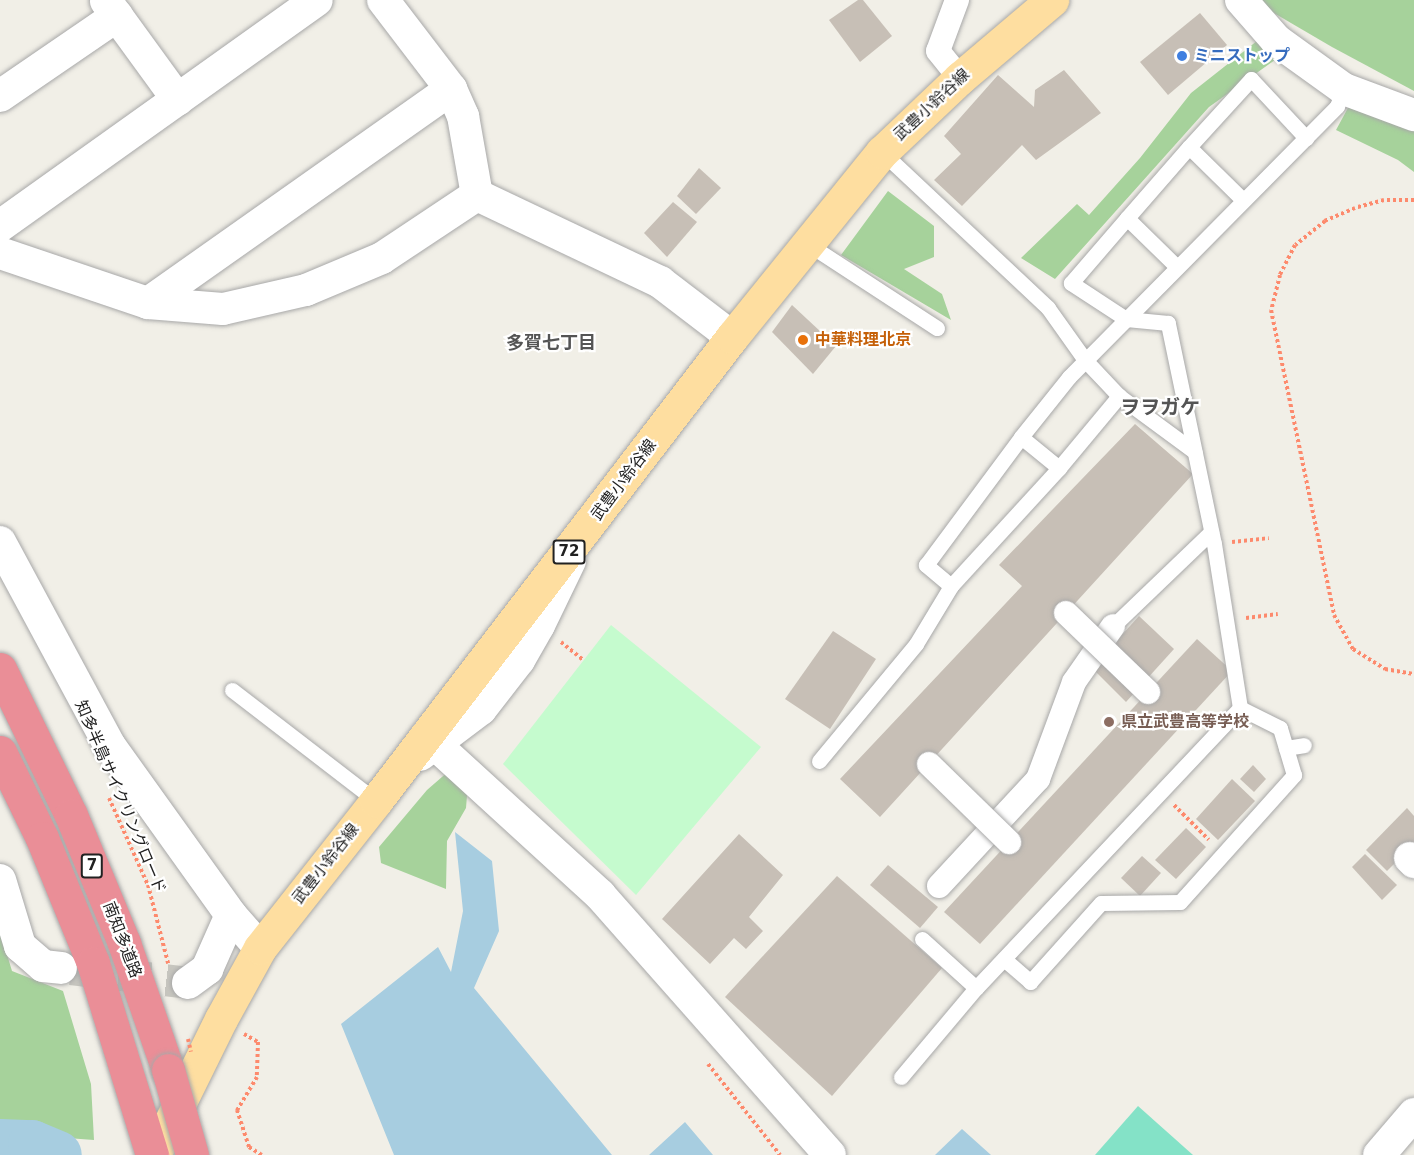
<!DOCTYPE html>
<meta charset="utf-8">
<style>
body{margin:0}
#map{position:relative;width:1414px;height:1155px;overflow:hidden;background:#f1efe7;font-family:"DejaVu Sans","Noto Sans JP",sans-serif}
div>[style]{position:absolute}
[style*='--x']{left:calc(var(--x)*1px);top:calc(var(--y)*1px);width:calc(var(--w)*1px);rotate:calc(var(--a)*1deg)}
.forest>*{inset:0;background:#a6d29b}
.park>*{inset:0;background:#c5fbce}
.pitch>*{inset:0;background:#84e2c7}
.water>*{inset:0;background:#a7cde0}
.river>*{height:48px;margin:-24px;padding:0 24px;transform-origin:24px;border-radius:24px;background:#a7cde0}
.building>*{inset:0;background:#c7bfb6}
.minor-tunnel>*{height:32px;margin-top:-16px;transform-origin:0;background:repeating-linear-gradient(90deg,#c7c6bf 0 32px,transparent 0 48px)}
.path>*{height:4px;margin-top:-2px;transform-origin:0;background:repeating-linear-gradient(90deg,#fd8a6d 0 3px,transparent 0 6px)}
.roads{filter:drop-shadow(0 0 2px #a8a8a8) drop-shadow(0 0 2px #a8a8a8)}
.service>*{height:15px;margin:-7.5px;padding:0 7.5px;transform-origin:7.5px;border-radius:7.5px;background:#fff}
.pedestrian>*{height:24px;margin:-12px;padding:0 12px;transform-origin:12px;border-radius:12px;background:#fff}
.minor>*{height:32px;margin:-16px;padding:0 16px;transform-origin:16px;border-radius:16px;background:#fff}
.primary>*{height:33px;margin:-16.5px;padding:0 16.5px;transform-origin:16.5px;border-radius:16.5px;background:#fedea0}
.motorway>*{height:33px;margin:-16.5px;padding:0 16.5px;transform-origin:16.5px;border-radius:16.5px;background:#ea8e97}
.path-bridge>*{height:4px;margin-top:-2px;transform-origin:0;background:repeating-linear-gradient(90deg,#fd8a6d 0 3px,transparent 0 6px)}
.bridges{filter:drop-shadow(0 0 2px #a8a8a8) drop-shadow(0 0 2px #a8a8a8)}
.pedestrian-bridge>*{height:24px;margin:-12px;padding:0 12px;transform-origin:12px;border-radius:12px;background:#fff}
.motorway-bridge>*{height:33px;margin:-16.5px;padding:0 16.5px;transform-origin:16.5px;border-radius:16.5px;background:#ea8e97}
.dots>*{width:16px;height:16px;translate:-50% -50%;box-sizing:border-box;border:3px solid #fff;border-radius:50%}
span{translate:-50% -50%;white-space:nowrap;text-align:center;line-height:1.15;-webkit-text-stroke:4.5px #fff;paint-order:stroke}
.shield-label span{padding:2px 4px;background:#fff;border:2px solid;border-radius:4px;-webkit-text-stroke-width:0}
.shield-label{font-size:15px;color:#212121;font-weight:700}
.shop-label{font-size:16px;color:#366cbe;font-weight:700}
.left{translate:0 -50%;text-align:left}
.street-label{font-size:16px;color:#212121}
.food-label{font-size:16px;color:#c56008;font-weight:700}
.education-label{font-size:16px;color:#785e54;font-weight:700}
.neighbourhood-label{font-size:18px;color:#545454;font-weight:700}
.quarter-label{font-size:20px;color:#545454;font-weight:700}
</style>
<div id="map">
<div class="forest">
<i style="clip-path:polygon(1257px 0,1414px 0,1414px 91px,1332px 47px,1262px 6px)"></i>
<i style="clip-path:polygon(1262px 37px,1282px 55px,1209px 107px,1055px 279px,1021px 258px,1077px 204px,1089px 215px,1140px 158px,1191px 93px)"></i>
<i style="clip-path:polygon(1349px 106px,1414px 127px,1414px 172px,1398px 160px,1336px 130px)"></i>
<i style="clip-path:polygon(888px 191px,934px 226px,934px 257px,904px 269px,942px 294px,951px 320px,841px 255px)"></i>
<i style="clip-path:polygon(450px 770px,468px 783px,466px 808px,447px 841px,446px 889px,381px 863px,379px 847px,427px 790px)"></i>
<i style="clip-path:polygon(0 931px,12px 971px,63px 991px,91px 1084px,94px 1140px,0 1133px)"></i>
</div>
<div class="park">
<i style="clip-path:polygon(611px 625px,761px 747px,636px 895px,503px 764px)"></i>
</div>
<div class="pitch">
<i style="clip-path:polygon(1138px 1106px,1193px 1155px,1095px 1155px)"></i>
</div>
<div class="water">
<i style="clip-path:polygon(455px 832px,492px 861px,499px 931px,474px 988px,612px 1155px,394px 1155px,341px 1024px,438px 947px,451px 972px,463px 911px)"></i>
<i style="clip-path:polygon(685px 1122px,713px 1155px,648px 1155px,649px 1155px)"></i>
<i style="clip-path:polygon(962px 1129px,991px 1155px,935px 1155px)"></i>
</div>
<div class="river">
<i style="--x:0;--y:1143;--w:32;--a:2"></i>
<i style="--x:32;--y:1144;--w:28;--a:23"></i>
</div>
<div class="building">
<i style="clip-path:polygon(858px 0,863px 0,892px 36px,860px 62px,829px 20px)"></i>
<i style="clip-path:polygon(1200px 13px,1227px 45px,1168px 95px,1140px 62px)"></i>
<i style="clip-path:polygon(1064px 70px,1101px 113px,1036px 160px,1022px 145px,962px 206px,934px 180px,961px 154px,944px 136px,998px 75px,1034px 107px,1035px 90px)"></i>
<i style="clip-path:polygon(699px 168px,721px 188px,696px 214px,677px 196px)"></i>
<i style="clip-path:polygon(673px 202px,697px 222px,667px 257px,644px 233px)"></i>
<i style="clip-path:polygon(792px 305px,836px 346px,813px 374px,772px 332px)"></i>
<i style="clip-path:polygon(1135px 424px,1193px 474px,880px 817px,840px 779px,1022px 586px,999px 565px)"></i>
<i style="clip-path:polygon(1139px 616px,1174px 649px,1126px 702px,1092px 668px)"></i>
<i style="clip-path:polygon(833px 631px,876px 659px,830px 729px,785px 699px)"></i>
<i style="clip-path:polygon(1197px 639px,1232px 671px,980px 944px,944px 912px)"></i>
<i style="clip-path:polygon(1253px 765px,1266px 779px,1254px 792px,1240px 779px)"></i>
<i style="clip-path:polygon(1232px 779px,1255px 801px,1218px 840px,1196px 819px)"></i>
<i style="clip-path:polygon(1407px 808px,1414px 816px,1414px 844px,1387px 871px,1366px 850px)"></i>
<i style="clip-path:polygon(1186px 828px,1206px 847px,1176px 879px,1155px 860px)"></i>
<i style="clip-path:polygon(739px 834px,783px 875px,749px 917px,763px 931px,746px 949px,734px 938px,710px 964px,662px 919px)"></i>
<i style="clip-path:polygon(1365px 854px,1397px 885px,1382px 900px,1352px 867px)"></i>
<i style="clip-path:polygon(1142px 856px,1161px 873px,1140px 896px,1121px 878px)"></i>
<i style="clip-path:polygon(888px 865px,938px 907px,920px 928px,870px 885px)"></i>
<i style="clip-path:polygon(837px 876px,942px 968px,832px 1096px,725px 997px)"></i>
</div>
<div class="minor-tunnel">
<i style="--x:71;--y:969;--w:118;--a:6.8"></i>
</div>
<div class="path">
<i style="--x:1414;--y:200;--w:30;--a:180"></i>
<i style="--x:1384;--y:200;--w:30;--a:165"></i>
<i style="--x:1355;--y:208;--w:33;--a:157"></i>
<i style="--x:1325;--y:221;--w:38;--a:141"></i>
<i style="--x:1295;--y:245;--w:34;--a:117"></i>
<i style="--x:1280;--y:275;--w:36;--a:104"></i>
<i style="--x:1271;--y:310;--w:311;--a:78.3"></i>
<i style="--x:1334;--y:615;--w:39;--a:61"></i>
<i style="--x:1353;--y:649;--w:38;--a:32"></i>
<i style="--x:1385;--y:669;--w:29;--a:10"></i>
<i style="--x:1232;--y:542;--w:37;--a:-6"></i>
<i style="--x:1246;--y:618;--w:32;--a:-7"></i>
<i style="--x:561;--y:642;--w:28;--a:39"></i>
<i style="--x:109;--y:798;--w:95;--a:65.9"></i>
<i style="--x:148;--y:885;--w:81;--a:75.6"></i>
<i style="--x:1174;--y:805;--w:49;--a:45"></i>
<i style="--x:244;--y:1034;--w:16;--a:30"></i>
<i style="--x:258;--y:1042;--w:35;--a:92"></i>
<i style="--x:257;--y:1077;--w:39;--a:121"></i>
<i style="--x:237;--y:1110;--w:39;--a:72"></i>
<i style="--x:249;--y:1147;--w:15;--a:32"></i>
<i style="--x:708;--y:1064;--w:116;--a:51.6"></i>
</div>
<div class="roads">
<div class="service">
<i style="--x:1189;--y:147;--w:92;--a:-47.6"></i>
<i style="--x:1251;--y:79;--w:81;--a:47"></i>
<i style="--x:882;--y:152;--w:228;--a:43.2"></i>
<i style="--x:1048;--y:308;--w:64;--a:54.6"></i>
<i style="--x:1085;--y:360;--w:50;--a:46.6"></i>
<i style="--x:1119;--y:396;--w:94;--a:36.4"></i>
<i style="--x:808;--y:244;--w:154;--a:33.1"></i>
<i style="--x:1177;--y:267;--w:70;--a:-135.6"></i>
<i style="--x:1127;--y:218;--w:94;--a:-48.9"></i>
<i style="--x:1189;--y:147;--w:76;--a:44.5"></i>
<i style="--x:1059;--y:468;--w:49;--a:-140.8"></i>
<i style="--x:1021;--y:437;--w:77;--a:-51.3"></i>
<i style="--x:1069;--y:377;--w:381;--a:-45.3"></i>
<i style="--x:1337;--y:106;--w:18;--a:-68"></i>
<i style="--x:951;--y:586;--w:33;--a:-140"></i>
<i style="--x:926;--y:565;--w:159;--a:-53.4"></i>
<i style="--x:1113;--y:626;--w:136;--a:-43.8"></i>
<i style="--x:232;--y:690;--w:182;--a:37.6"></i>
<i style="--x:1286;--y:748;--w:18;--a:-9"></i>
<i style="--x:819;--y:761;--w:152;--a:-50.3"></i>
<i style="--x:916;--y:644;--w:68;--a:-58.9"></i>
<i style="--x:951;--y:586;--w:160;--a:-47.5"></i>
<i style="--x:1059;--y:468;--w:94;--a:-50.2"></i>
<i style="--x:922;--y:939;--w:73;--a:42.2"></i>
<i style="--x:1004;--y:959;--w:35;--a:41"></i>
<i style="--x:1030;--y:982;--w:106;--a:-48.1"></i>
<i style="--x:1101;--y:903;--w:79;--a:-0.7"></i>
<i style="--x:1180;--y:902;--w:171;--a:-48.1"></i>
<i style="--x:1294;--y:775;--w:49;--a:-106.6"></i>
<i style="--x:1280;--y:728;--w:45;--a:-153.4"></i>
<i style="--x:901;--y:1077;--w:116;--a:-49.9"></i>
<i style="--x:976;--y:988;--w:385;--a:-46.7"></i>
<i style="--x:1240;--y:708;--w:166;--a:-99"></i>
<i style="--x:1214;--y:544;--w:226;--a:-101.8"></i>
<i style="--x:1168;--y:323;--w:42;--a:-174.6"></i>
<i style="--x:1126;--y:319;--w:66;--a:-146.8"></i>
<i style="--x:1071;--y:283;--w:86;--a:-49.3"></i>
</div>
<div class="pedestrian">
<i style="--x:957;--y:0;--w:54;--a:110.4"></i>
<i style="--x:938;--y:51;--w:35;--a:51"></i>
<i style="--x:939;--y:886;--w:146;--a:-47.2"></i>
<i style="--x:1038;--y:779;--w:103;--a:-69.6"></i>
<i style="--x:1074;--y:682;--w:68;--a:-55.1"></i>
</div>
<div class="minor">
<i style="--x:1241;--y:0;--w:53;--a:48.8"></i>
<i style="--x:1276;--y:40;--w:84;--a:35.8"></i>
<i style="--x:1344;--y:89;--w:75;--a:20.4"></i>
<i style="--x:106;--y:1;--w:122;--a:54"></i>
<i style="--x:451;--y:89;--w:30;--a:66"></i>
<i style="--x:463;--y:116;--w:80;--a:80"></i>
<i style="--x:477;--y:195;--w:203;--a:25.4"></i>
<i style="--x:660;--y:282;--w:91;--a:37.4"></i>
<i style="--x:0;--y:96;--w:142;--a:-34.4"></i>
<i style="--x:0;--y:226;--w:389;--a:-35.5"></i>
<i style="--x:0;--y:253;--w:156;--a:18.7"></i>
<i style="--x:148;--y:303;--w:371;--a:-35.2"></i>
<i style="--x:451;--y:89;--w:112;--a:-127.4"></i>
<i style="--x:148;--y:303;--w:75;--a:4.6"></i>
<i style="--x:223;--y:309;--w:85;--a:-12.9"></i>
<i style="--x:306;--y:290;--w:82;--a:-22.8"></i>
<i style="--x:382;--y:258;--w:114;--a:-33.6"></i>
<i style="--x:0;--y:542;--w:232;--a:61.7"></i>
<i style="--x:110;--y:746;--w:208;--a:54.4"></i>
<i style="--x:231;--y:915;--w:44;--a:48.7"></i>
<i style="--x:426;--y:736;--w:236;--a:42.4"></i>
<i style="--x:600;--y:895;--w:347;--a:48.5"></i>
<i style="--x:420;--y:755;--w:76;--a:-37"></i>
<i style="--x:481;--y:709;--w:62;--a:-52.2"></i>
<i style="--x:519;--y:660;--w:40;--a:-60.3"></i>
<i style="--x:539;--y:625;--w:71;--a:-64.2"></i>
<i style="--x:1410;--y:858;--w:6;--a:45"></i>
<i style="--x:0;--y:880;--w:69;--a:73.1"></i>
<i style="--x:20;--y:946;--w:30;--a:41"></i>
<i style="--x:43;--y:966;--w:18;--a:6"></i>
<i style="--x:188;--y:983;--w:24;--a:-36"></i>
<i style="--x:207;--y:969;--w:59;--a:-66"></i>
<i style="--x:1379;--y:1155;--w:54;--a:-49.5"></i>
</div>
<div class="primary">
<i style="--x:154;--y:1155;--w:152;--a:-63.8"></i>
<i style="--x:221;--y:1019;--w:81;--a:-61.2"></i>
<i style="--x:260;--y:948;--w:187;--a:-51.7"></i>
<i style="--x:376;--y:801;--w:585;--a:-52.5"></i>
<i style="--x:732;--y:337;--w:238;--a:-51"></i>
<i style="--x:882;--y:152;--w:108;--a:-43.5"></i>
<i style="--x:960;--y:78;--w:121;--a:-40.3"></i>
</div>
<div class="motorway">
<i style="--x:0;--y:669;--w:162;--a:64.1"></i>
<i style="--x:71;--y:815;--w:139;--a:67.5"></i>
<i style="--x:124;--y:943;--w:134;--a:70.9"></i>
<i style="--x:0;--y:752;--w:96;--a:64"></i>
<i style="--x:42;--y:838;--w:135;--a:67.8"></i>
<i style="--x:93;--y:963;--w:201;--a:72.9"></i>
</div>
</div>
<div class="path-bridge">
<i style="--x:188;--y:1039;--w:13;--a:77"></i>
</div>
<div class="bridges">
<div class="pedestrian-bridge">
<i style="--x:1066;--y:613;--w:114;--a:43.9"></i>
<i style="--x:929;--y:764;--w:112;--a:44.3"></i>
</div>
<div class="motorway-bridge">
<i style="--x:168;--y:1070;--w:88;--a:74.2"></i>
</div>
</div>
<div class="dots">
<i style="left:1182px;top:56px;background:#3f7fe0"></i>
<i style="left:803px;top:340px;background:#e8710a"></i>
<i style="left:1109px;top:722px;background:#8d6e63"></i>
</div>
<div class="shield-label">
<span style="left:569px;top:552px">72</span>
<span style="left:92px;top:866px">7</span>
</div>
<div class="shop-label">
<span class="left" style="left:1194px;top:56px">ミニストップ</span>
</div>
<div class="street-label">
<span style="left:932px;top:105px;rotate:-43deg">武豊小鈴谷線</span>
<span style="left:624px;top:480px;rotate:-53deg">武豊小鈴谷線</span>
<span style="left:120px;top:797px;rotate:67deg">知多半島サイクリングロード</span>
<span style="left:326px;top:864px;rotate:-52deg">武豊小鈴谷線</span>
<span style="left:122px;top:940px;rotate:69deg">南知多道路</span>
</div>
<div class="food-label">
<span class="left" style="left:815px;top:340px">中華料理北京</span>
</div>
<div class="education-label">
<span class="left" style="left:1121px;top:722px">県立武豊高等学校</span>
</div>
<div class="neighbourhood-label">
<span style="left:551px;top:343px">多賀七丁目</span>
</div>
<div class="quarter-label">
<span style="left:1160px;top:407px">ヲヲガケ</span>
</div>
</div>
